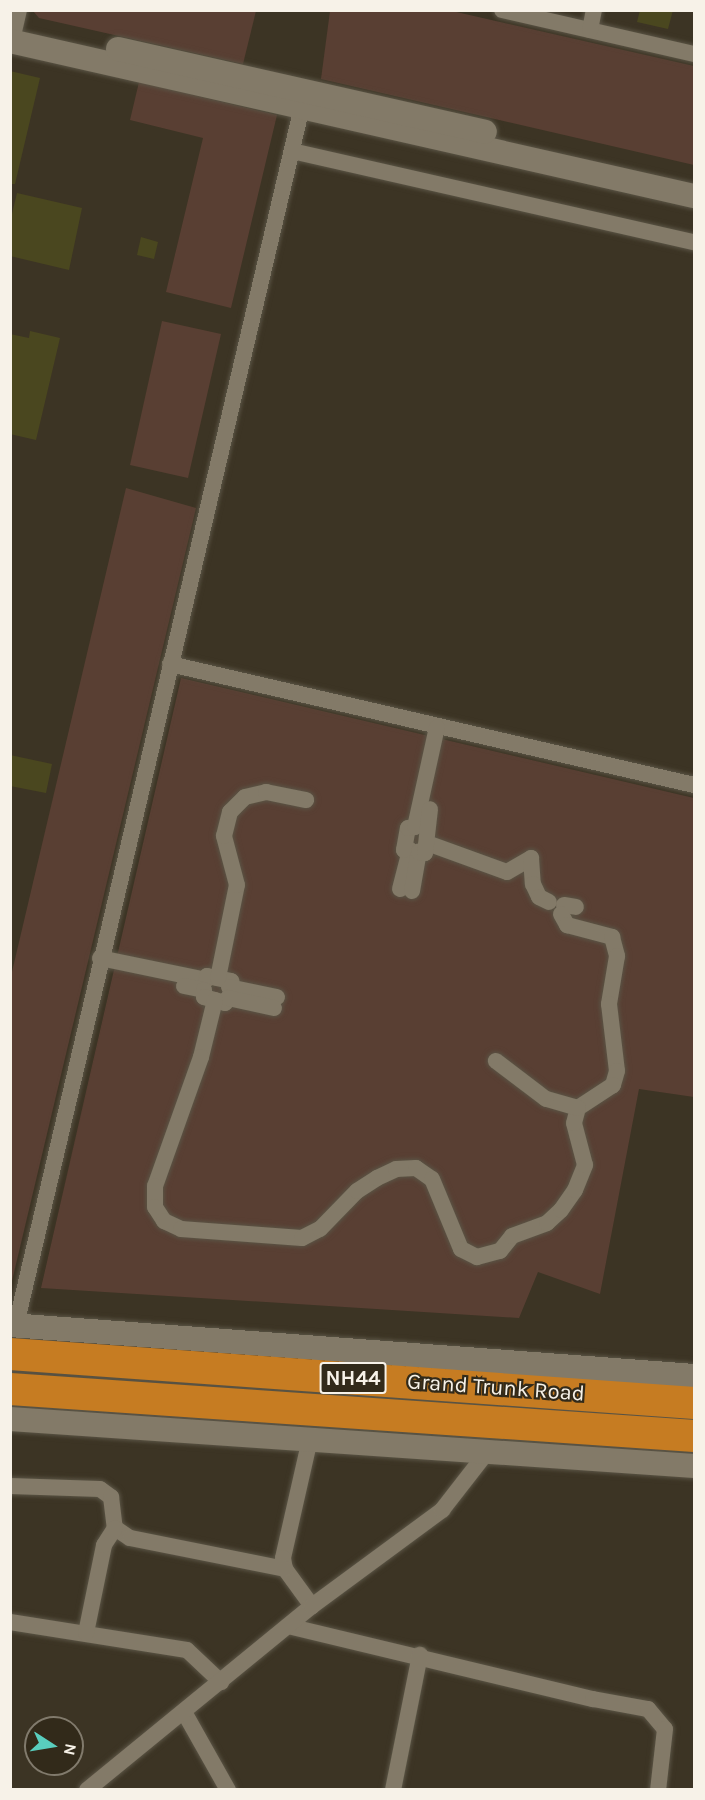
<!DOCTYPE html>
<style>
body{margin:0}
#map{position:relative;width:705px;height:1800px;overflow:hidden;background:#3c3424;font-family:Karla,sans-serif}
div>[style]{position:absolute}
[style*='--x']{left:calc(var(--x)*1px);top:calc(var(--y)*1px);width:calc(var(--w)*1px);rotate:calc(var(--a)*1deg)}
.green>*{inset:0;background:#593f33}
.building>*{inset:0;background:#4a471f}
.roads{filter:drop-shadow(0 0 2px #5a5445) drop-shadow(0 0 2px #5a5445)}
.street>*{height:16px;margin:-8px;padding:0 8px;transform-origin:8px;border-radius:8px;background:#837a68}
.secondary>*{height:24px;margin:-12px;padding:0 12px;transform-origin:12px;border-radius:12px;background:#837a68}
.highway>*{height:32px;margin:-16px;padding:0 16px;transform-origin:16px;border-radius:16px;background:#c67c22}
span{translate:-50% -50%;white-space:nowrap;text-align:center;line-height:1.15;-webkit-text-stroke:4.5px #322a1a;paint-order:stroke}
.shield-label span{padding:2px 4px;background:#322a1a;border:2px solid;border-radius:4px;-webkit-text-stroke-width:0}
.shield-label{font-size:21px;color:#f7f2e8;font-weight:700}
.street-label{font-size:22px;color:#f7f2e8}
.frame{position:absolute;inset:0;border:12px solid #f7f2e8;pointer-events:none}
.north{position:absolute;left:24px;top:1716px;width:60px;height:60px;box-sizing:border-box;background:#322a1a;border:2px solid #817a6c;border-radius:50%;rotate:102deg;font-size:16px;font-weight:700;line-height:24px;text-align:center;color:#f7f2e8}
.north::after{content:'';display:block;margin:auto;width:21px;height:27px;background:#59cebe;clip-path:polygon(50% 0,100% 100%,50% 72%,0 100%)}
</style>
<div id="map">
<div class="green">
<i style="clip-path:polygon(33px 11px,256px 11px,243px 64px,39px 18px)"></i>
<i style="clip-path:polygon(330px 11px,452px 11px,694px 66px,694px 165px,321px 79px)"></i>
<i style="clip-path:polygon(139px 82px,277px 115px,231px 308px,166px 292px,203px 138px,130px 120px)"></i>
<i style="clip-path:polygon(162px 321px,221px 334px,188px 478px,130px 465px)"></i>
<i style="clip-path:polygon(126px 488px,196px 508px,11px 1285px,11px 976px)"></i>
<i style="clip-path:polygon(181px 678px,694px 798px,694px 1097px,639px 1089px,600px 1294px,538px 1272px,519px 1318px,41px 1288px)"></i>
</div>
<div class="building">
<i style="clip-path:polygon(640px 10px,673px 10px,668px 29px,637px 22px)"></i>
<i style="clip-path:polygon(10px 71px,40px 78px,15px 184px,10px 184px)"></i>
<i style="clip-path:polygon(17px 193px,82px 208px,69px 270px,10px 256px,10px 222px)"></i>
<i style="clip-path:polygon(141px 237px,158px 242px,154px 259px,137px 255px)"></i>
<i style="clip-path:polygon(30px 331px,60px 338px,36px 440px,10px 434px,10px 334px,29px 338px)"></i>
<i style="clip-path:polygon(10px 755px,52px 764px,46px 793px,10px 786px)"></i>
</div>
<div class="roads">
<div class="street">
<i style="--x:502;--y:10;--w:197;--a:12.9"></i>
<i style="--x:590;--y:30;--w:20;--a:-79"></i>
<i style="--x:292;--y:151;--w:412;--a:12.8"></i>
<i style="--x:170;--y:664;--w:538;--a:13"></i>
<i style="--x:427;--y:843;--w:85;--a:19.9"></i>
<i style="--x:507;--y:872;--w:28;--a:-30"></i>
<i style="--x:531;--y:858;--w:26;--a:86"></i>
<i style="--x:533;--y:884;--w:14;--a:65"></i>
<i style="--x:539;--y:897;--w:11;--a:27"></i>
<i style="--x:400;--y:889;--w:40;--a:-75.6"></i>
<i style="--x:410;--y:850;--w:6;--a:180"></i>
<i style="--x:404;--y:850;--w:22;--a:-80"></i>
<i style="--x:408;--y:828;--w:7;--a:-8"></i>
<i style="--x:415;--y:827;--w:102;--a:-77.6"></i>
<i style="--x:412;--y:891;--w:40;--a:-80"></i>
<i style="--x:419;--y:852;--w:6;--a:9"></i>
<i style="--x:425;--y:853;--w:44;--a:-83.5"></i>
<i style="--x:564;--y:905;--w:12;--a:9"></i>
<i style="--x:561;--y:914;--w:13;--a:61"></i>
<i style="--x:567;--y:925;--w:47;--a:14.9"></i>
<i style="--x:612;--y:937;--w:20;--a:75"></i>
<i style="--x:617;--y:956;--w:49;--a:99.5"></i>
<i style="--x:609;--y:1004;--w:67;--a:83.2"></i>
<i style="--x:617;--y:1071;--w:15;--a:106"></i>
<i style="--x:613;--y:1085;--w:42;--a:146.7"></i>
<i style="--x:100;--y:958;--w:108;--a:11.7"></i>
<i style="--x:206;--y:980;--w:4;--a:-76"></i>
<i style="--x:207;--y:976;--w:25;--a:12"></i>
<i style="--x:231;--y:981;--w:6;--a:108"></i>
<i style="--x:229;--y:987;--w:49;--a:11.8"></i>
<i style="--x:218;--y:978;--w:95;--a:-78.5"></i>
<i style="--x:237;--y:885;--w:51;--a:-104.9"></i>
<i style="--x:224;--y:836;--w:25;--a:-76"></i>
<i style="--x:230;--y:812;--w:21;--a:-45"></i>
<i style="--x:245;--y:797;--w:22;--a:-13"></i>
<i style="--x:266;--y:792;--w:41;--a:11.3"></i>
<i style="--x:184;--y:986;--w:20;--a:11"></i>
<i style="--x:204;--y:990;--w:7;--a:90"></i>
<i style="--x:204;--y:997;--w:22;--a:16"></i>
<i style="--x:225;--y:1003;--w:6;--a:-59"></i>
<i style="--x:228;--y:998;--w:47;--a:12.3"></i>
<i style="--x:215;--y:1000;--w:59;--a:103.8"></i>
<i style="--x:201;--y:1057;--w:137;--a:109.6"></i>
<i style="--x:155;--y:1186;--w:21;--a:90"></i>
<i style="--x:155;--y:1207;--w:17;--a:57"></i>
<i style="--x:164;--y:1221;--w:19;--a:25"></i>
<i style="--x:181;--y:1229;--w:121;--a:4.3"></i>
<i style="--x:302;--y:1238;--w:20;--a:-27"></i>
<i style="--x:320;--y:1229;--w:53;--a:-45.8"></i>
<i style="--x:357;--y:1191;--w:24;--a:-33"></i>
<i style="--x:377;--y:1178;--w:21;--a:-25"></i>
<i style="--x:396;--y:1169;--w:20;--a:-3"></i>
<i style="--x:416;--y:1168;--w:19;--a:35"></i>
<i style="--x:432;--y:1179;--w:76;--a:67.5"></i>
<i style="--x:461;--y:1249;--w:18;--a:27"></i>
<i style="--x:477;--y:1257;--w:24;--a:-15"></i>
<i style="--x:500;--y:1251;--w:19;--a:-51"></i>
<i style="--x:512;--y:1236;--w:37;--a:-20"></i>
<i style="--x:547;--y:1223;--w:19;--a:-43"></i>
<i style="--x:561;--y:1210;--w:24;--a:-55"></i>
<i style="--x:575;--y:1190;--w:27;--a:-68"></i>
<i style="--x:585;--y:1165;--w:43;--a:-104.7"></i>
<i style="--x:574;--y:1123;--w:16;--a:-75"></i>
<i style="--x:578;--y:1108;--w:33;--a:-164"></i>
<i style="--x:546;--y:1099;--w:63;--a:-142.8"></i>
<i style="--x:16;--y:1325;--w:1260;--a:-76.79"></i>
<i style="--x:310;--y:1439;--w:122;--a:102.8"></i>
<i style="--x:283;--y:1558;--w:11;--a:80"></i>
<i style="--x:285;--y:1569;--w:46;--a:53.9"></i>
<i style="--x:10;--y:1486;--w:90;--a:1.9"></i>
<i style="--x:100;--y:1489;--w:14;--a:36"></i>
<i style="--x:111;--y:1497;--w:31;--a:83"></i>
<i style="--x:115;--y:1528;--w:18;--a:34"></i>
<i style="--x:130;--y:1538;--w:158;--a:11.3"></i>
<i style="--x:10;--y:1622;--w:179;--a:9"></i>
<i style="--x:187;--y:1650;--w:47;--a:43.3"></i>
<i style="--x:288;--y:1626;--w:314;--a:13.5"></i>
<i style="--x:593;--y:1699;--w:56;--a:10.3"></i>
<i style="--x:648;--y:1709;--w:26;--a:50"></i>
<i style="--x:665;--y:1729;--w:61;--a:96.5"></i>
<i style="--x:86;--y:1633;--w:90;--a:-78.4"></i>
<i style="--x:104;--y:1545;--w:20;--a:-57"></i>
<i style="--x:184;--y:1712;--w:90;--a:60.6"></i>
<i style="--x:87;--y:1790;--w:291;--a:-39.3"></i>
<i style="--x:312;--y:1606;--w:162;--a:-36.4"></i>
<i style="--x:442;--y:1510;--w:75;--a:-52.1"></i>
<i style="--x:393;--y:1790;--w:138;--a:-78.7"></i>
</div>
<div class="secondary">
<i style="--x:10;--y:31;--w:22;--a:-77"></i>
<i style="--x:10;--y:41;--w:701;--a:12.77"></i>
<i style="--x:118;--y:49;--w:376;--a:12.7"></i>
<i style="--x:10;--y:1325;--w:686;--a:4.26"></i>
<i style="--x:10;--y:1419;--w:686;--a:3.93"></i>
</div>
<div class="highway">
<i style="--x:10;--y:1354;--w:686;--a:4.1"></i>
<i style="--x:10;--y:1389;--w:686;--a:3.93"></i>
</div>
</div>
<div class="shield-label">
<span style="left:353px;top:1378px">NH44</span>
</div>
<div class="street-label">
<span style="left:496px;top:1388px;rotate:4deg">Grand Trunk Road</span>
</div>
<div class="frame"></div>
<div class="north">N</div>
</div>
